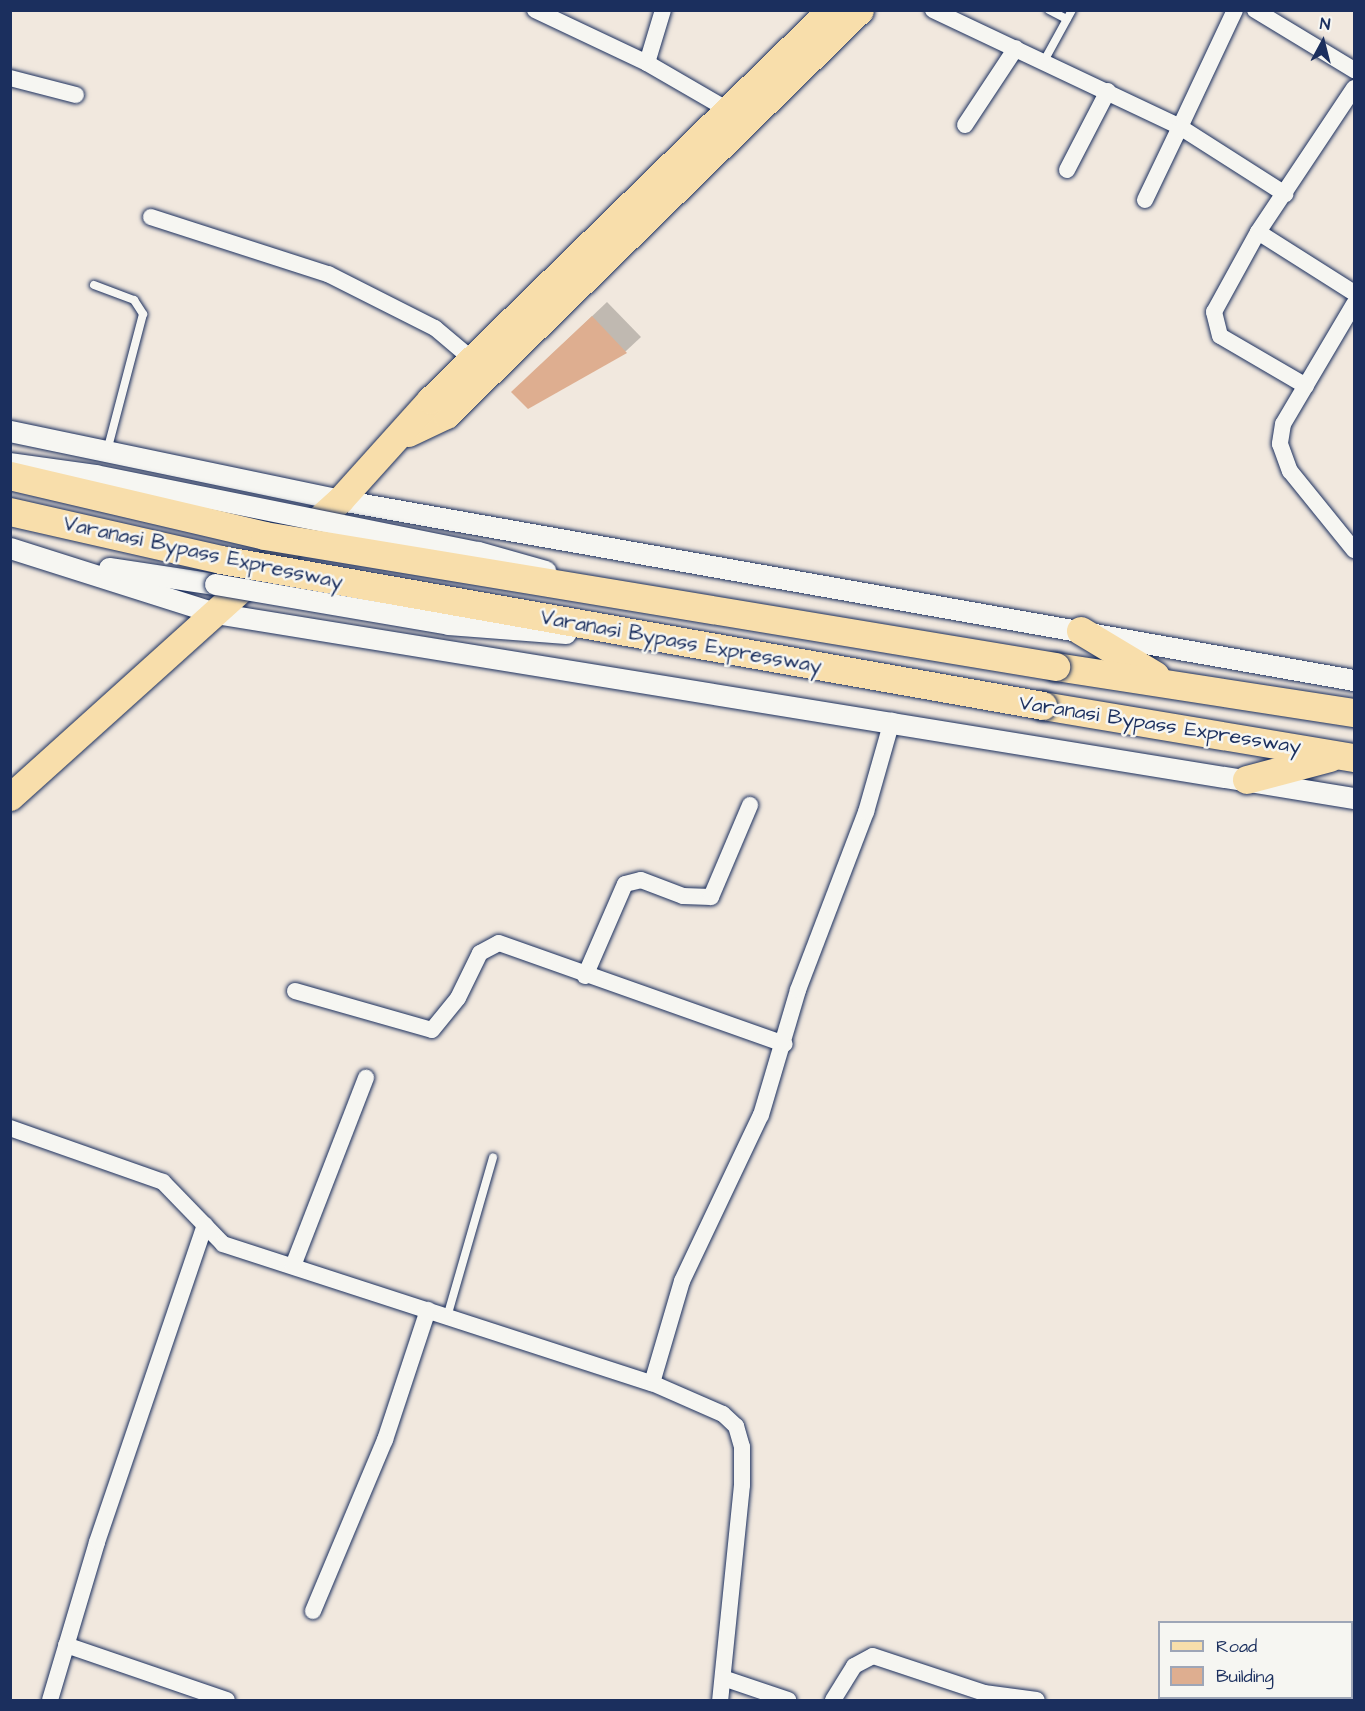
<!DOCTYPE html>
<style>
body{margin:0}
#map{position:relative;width:1365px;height:1711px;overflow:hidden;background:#f1e8de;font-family:"Architects Daughter",sans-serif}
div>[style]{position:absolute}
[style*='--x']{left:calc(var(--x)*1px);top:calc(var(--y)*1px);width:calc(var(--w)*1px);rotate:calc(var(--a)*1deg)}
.shadow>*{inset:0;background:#0003}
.building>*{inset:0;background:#deae90}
.roads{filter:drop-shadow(0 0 2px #1b2f5e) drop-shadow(0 0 2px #1b2f5e)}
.service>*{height:8px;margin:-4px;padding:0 4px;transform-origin:4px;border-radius:4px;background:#f6f6f2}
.minor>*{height:16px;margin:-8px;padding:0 8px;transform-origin:8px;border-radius:8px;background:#f6f6f2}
.tertiary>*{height:21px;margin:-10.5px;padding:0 10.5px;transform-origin:10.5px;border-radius:10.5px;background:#f6f6f2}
.primary>*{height:27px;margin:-13.5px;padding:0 13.5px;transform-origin:13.5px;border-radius:13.5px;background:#f8deab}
.trunk>*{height:28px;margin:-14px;padding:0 14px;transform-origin:14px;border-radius:14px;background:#f8deab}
.bridges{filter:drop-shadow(0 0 2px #1b2f5e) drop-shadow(0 0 2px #1b2f5e)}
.tertiary-bridge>*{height:21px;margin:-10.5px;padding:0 10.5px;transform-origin:10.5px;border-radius:10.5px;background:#f6f6f2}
.trunk-bridge>*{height:28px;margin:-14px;padding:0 14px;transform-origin:14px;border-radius:14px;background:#f8deab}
span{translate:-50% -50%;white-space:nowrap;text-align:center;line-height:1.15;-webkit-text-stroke:5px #f6f6f2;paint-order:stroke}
.street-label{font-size:21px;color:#1b2f5e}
.frame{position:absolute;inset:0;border:12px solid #1b2f5e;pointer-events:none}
.legend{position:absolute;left:1158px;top:1621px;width:195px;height:78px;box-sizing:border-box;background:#f6f6f2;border:2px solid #9ea6b7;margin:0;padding:8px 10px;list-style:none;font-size:18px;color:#1b2f5e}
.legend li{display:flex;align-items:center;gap:12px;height:30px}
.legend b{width:30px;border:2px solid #9ea6b7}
.north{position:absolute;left:1293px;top:12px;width:60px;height:60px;-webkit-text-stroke:4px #f6f6f2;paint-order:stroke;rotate:7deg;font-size:16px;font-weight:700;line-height:24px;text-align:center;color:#1b2f5e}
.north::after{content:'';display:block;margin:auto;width:21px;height:27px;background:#1b2f5e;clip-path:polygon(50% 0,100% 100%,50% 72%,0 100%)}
</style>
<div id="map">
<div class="shadow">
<i style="clip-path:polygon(607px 302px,641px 337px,626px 351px,528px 407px,528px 377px)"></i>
</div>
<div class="building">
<i style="clip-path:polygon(592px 316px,627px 353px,528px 409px,511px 392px)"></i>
</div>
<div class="roads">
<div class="service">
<i style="--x:1049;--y:10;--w:20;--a:27"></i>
<i style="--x:1044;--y:61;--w:58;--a:-61.2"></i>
<i style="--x:94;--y:285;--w:43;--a:20.6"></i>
<i style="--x:134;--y:300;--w:17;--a:57"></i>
<i style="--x:143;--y:314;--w:142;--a:104.7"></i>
<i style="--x:447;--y:1317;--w:166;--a:-73.9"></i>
</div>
<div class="minor">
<i style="--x:535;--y:10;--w:124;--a:25.3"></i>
<i style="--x:647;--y:63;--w:94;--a:30.1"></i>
<i style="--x:933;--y:10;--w:273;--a:25.3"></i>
<i style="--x:1180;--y:127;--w:129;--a:-64.8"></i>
<i style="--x:1255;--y:10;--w:116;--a:31.2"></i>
<i style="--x:647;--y:63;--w:55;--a:-73.2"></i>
<i style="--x:10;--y:78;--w:68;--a:14.4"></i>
<i style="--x:965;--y:125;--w:92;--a:-56.5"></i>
<i style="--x:1067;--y:170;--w:89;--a:-62.6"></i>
<i style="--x:1145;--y:200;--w:81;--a:-64.4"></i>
<i style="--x:1180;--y:127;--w:125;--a:32.5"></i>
<i style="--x:151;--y:217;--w:186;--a:17.9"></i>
<i style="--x:328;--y:274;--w:120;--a:26.8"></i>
<i style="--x:435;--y:328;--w:51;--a:40.2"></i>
<i style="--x:1258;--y:232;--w:114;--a:32.4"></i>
<i style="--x:1354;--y:304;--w:139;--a:120.6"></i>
<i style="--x:1283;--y:424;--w:20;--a:99"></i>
<i style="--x:1280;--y:444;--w:29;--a:70"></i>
<i style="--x:1290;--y:471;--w:102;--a:51"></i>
<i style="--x:1306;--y:386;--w:99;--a:-149.8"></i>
<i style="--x:1220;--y:336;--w:25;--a:-104"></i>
<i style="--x:1214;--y:312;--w:91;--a:-61.2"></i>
<i style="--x:1258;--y:232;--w:173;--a:-56.3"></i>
<i style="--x:585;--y:976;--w:100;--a:-66.5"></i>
<i style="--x:625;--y:884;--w:16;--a:-14"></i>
<i style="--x:641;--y:880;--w:45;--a:20.9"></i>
<i style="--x:683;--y:896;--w:28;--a:2"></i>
<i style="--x:711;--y:897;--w:100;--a:-67"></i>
<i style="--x:295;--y:991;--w:142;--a:15.9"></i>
<i style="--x:432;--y:1030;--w:41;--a:-50.9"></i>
<i style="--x:458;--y:998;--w:50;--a:-63.9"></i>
<i style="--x:480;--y:953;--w:21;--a:-28"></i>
<i style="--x:499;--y:943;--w:303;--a:19.5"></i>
<i style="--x:10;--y:1128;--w:162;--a:19.4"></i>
<i style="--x:163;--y:1182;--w:86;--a:45.9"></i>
<i style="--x:223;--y:1244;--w:451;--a:18"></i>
<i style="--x:652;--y:1383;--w:77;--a:23.6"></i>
<i style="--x:723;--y:1414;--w:18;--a:43"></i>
<i style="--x:736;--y:1426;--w:22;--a:74"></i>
<i style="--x:742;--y:1447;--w:38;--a:90"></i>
<i style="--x:742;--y:1485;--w:216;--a:95.8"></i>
<i style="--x:293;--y:1266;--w:202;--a:-68.8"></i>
<i style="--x:652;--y:1383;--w:106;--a:-73.6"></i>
<i style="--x:682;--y:1281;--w:184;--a:-64.6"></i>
<i style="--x:761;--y:1115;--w:130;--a:-73.5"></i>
<i style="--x:798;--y:990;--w:191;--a:-69.1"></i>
<i style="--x:866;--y:812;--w:95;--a:-74.1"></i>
<i style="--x:313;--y:1611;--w:186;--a:-67.2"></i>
<i style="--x:385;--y:1440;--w:137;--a:-71.7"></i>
<i style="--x:66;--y:1645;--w:170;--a:18.9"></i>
<i style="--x:723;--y:1678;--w:69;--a:18.7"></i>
<i style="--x:50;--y:1700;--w:165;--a:-73.4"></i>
<i style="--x:97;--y:1542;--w:335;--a:-71.2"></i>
<i style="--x:833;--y:1700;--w:40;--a:-58"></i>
<i style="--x:854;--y:1666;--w:21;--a:-28"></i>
<i style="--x:873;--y:1656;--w:117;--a:18.4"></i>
<i style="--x:984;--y:1693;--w:53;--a:7.5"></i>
</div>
<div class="tertiary">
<i style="--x:10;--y:431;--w:337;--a:11.8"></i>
<i style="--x:340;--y:500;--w:1030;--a:10.07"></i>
<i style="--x:10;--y:548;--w:215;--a:17.6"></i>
<i style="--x:215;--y:613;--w:1154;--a:9.23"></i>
<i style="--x:109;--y:568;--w:107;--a:8.6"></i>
</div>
<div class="primary">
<i style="--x:408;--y:433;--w:42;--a:-25.3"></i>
<i style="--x:446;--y:415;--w:579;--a:-44.37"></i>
<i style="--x:10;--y:797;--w:444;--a:-42"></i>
<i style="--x:340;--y:500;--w:135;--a:-48"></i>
<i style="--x:430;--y:400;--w:559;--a:-44.27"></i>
</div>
<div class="trunk">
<i style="--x:1081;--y:631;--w:87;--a:31"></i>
<i style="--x:1056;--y:667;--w:302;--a:8.8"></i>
<i style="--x:1043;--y:706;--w:315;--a:9.5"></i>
<i style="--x:1247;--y:780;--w:86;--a:-14.8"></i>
</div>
</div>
<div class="bridges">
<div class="tertiary-bridge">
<i style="--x:10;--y:463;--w:86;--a:8"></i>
<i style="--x:95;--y:475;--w:391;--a:11.4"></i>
<i style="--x:478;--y:552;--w:70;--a:15.8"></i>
<i style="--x:215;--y:584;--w:236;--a:9.7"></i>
<i style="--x:448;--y:624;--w:118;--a:4.4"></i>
</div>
<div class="trunk-bridge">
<i style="--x:10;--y:476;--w:262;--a:13.2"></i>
<i style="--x:265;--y:536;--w:802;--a:9.4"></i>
<i style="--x:10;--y:512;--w:216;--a:12.8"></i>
<i style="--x:221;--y:560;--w:835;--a:10.07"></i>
</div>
</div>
<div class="street-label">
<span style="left:203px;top:553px;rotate:12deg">Varanasi Bypass Expressway</span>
<span style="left:681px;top:642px;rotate:10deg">Varanasi Bypass Expressway</span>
<span style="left:1160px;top:725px;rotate:9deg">Varanasi Bypass Expressway</span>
</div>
<div class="frame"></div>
<ul class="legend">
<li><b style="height:8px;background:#f8deab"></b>Road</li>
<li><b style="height:16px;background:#deae90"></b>Building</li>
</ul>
<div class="north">N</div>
</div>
